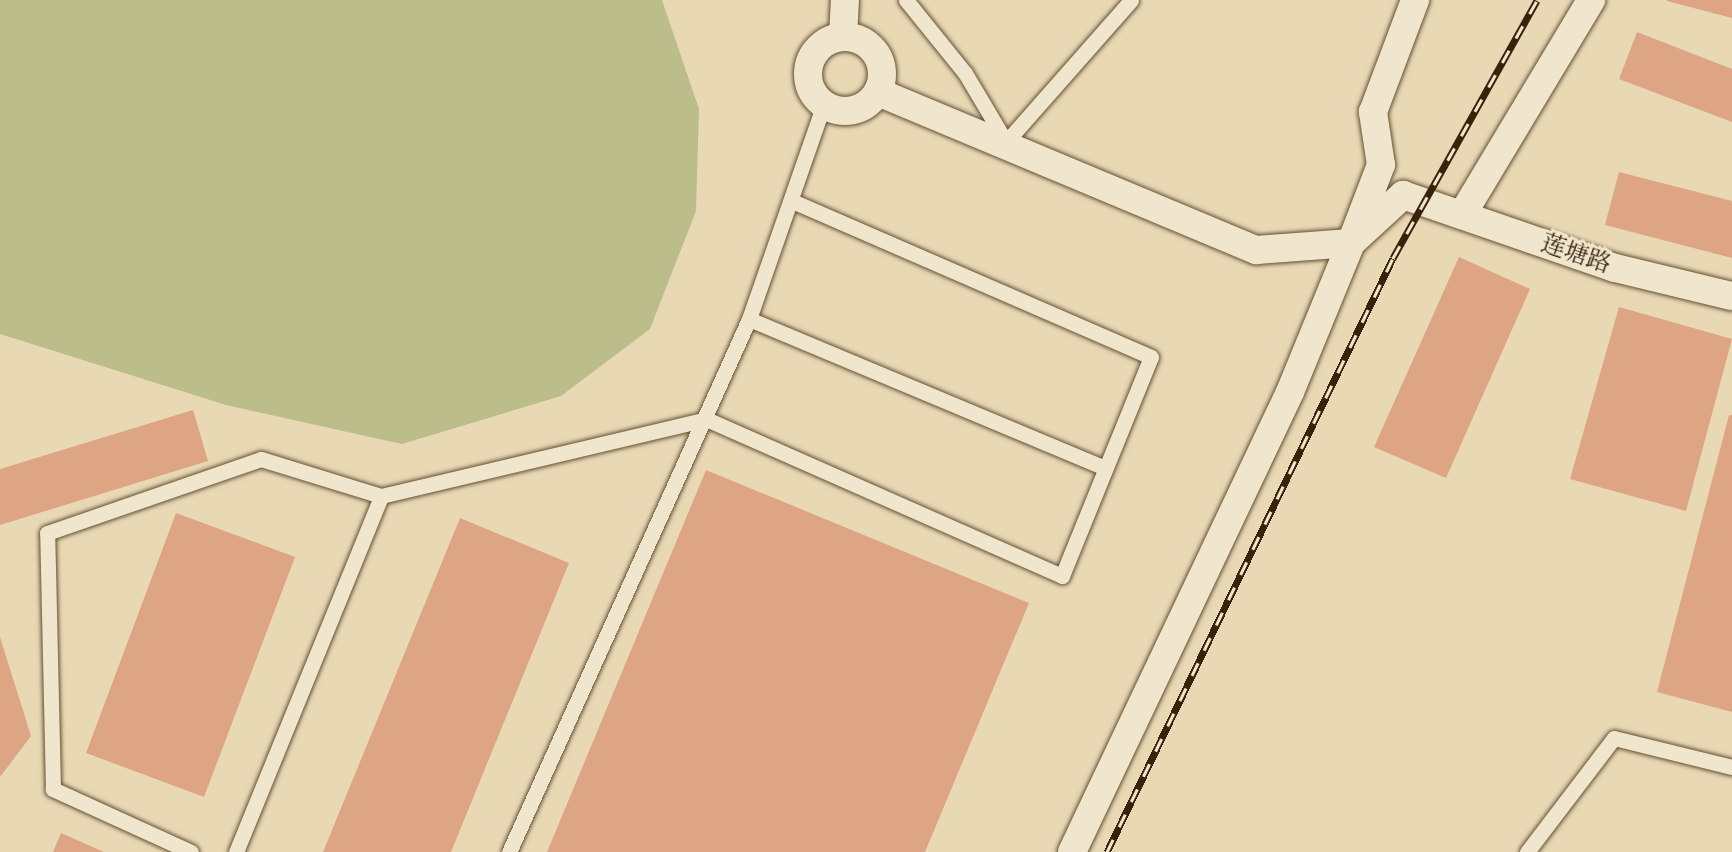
<!DOCTYPE html>
<meta charset="utf-8">
<style>
body{margin:0}
#map{position:relative;width:1732px;height:852px;overflow:hidden;background:#e8d9b4;font-family:Alegreya,"Noto Serif SC",serif}
div>[style]{position:absolute}
[style*='--x']{left:calc(var(--x)*1px);top:calc(var(--y)*1px);width:calc(var(--w)*1px);rotate:calc(var(--a)*1deg)}
.green>*{inset:0;background:#bbbe8a}
.building>*{inset:0;background:#dea584}
.roads{filter:drop-shadow(0 0 2px #665034) drop-shadow(0 0 2px #665034)}
.lane>*{height:15px;margin:-7.5px;padding:0 7.5px;transform-origin:7.5px;border-radius:7.5px;background:#f0e6ce}
.street>*{height:28px;margin:-14px;padding:0 14px;transform-origin:14px;border-radius:14px;background:#f0e6ce}
.street>.ring{margin:-14px;padding:0;box-sizing:content-box;background:none;border:28px solid #f0e6ce;border-radius:50%}
.rail>*{height:7px;margin-top:-3.5px;transform-origin:0;background:repeating-linear-gradient(90deg,#f0e6ce 0 14px,#3a220a 0 28px);box-sizing:border-box;border-block:2px solid #3a220a}
span{translate:-50% -50%;white-space:nowrap;text-align:center;line-height:1.15;-webkit-text-stroke:6px #f0e6ce;paint-order:stroke}
.street-label{font-size:24px;color:#3a220a}
</style>
<div id="map">
<div class="green">
<i style="clip-path:polygon(0 0,662px 0,699px 109px,696px 211px,650px 329px,561px 396px,402px 444px,226px 405px,0 334px)"></i>
</div>
<div class="building">
<i style="clip-path:polygon(1667px 0,1732px 0,1732px 18px,1667px 1px)"></i>
<i style="clip-path:polygon(1637px 32px,1732px 69px,1732px 122px,1619px 79px)"></i>
<i style="clip-path:polygon(1619px 172px,1732px 201px,1732px 258px,1605px 225px)"></i>
<i style="clip-path:polygon(1459px 257px,1530px 289px,1446px 478px,1374px 447px)"></i>
<i style="clip-path:polygon(1619px 307px,1732px 339px,1686px 511px,1570px 479px)"></i>
<i style="clip-path:polygon(193px 410px,208px 461px,0 525px,0 469px)"></i>
<i style="clip-path:polygon(1729px 415px,1732px 415px,1732px 712px,1657px 692px)"></i>
<i style="clip-path:polygon(706px 470px,1029px 603px,925px 852px,547px 852px)"></i>
<i style="clip-path:polygon(176px 513px,295px 557px,204px 797px,86px 753px)"></i>
<i style="clip-path:polygon(460px 518px,569px 563px,451px 852px,323px 852px)"></i>
<i style="clip-path:polygon(0 637px,31px 736px,0 777px)"></i>
<i style="clip-path:polygon(61px 833px,104px 852px,53px 852px)"></i>
</div>
<div class="roads">
<div class="lane">
<i style="--x:906;--y:0;--w:94;--a:51.1"></i>
<i style="--x:965;--y:73;--w:80;--a:59.3"></i>
<i style="--x:1006;--y:142;--w:189;--a:-48.6"></i>
<i style="--x:749;--y:319;--w:386;--a:22.7"></i>
<i style="--x:191;--y:852;--w:152;--a:-155.5"></i>
<i style="--x:53;--y:789;--w:256;--a:-91.3"></i>
<i style="--x:47;--y:533;--w:226;--a:-19.1"></i>
<i style="--x:261;--y:459;--w:126;--a:17.1"></i>
<i style="--x:236;--y:852;--w:384;--a:-67.8"></i>
<i style="--x:381;--y:496;--w:334;--a:-13.3"></i>
<i style="--x:706;--y:419;--w:389;--a:23.8"></i>
<i style="--x:1062;--y:576;--w:236;--a:-67.9"></i>
<i style="--x:1151;--y:357;--w:391;--a:-156.5"></i>
<i style="--x:509;--y:852;--w:585;--a:-65.76"></i>
<i style="--x:749;--y:319;--w:225;--a:-70.8"></i>
<i style="--x:1527;--y:852;--w:143;--a:-52.7"></i>
<i style="--x:1614;--y:738;--w:122;--a:13.8"></i>
</div>
<div class="street">
<i class="ring" style="left:808px;top:37px;width:46px;height:46px"></i>
<i style="--x:843;--y:37;--w:37;--a:-87"></i>
<i style="--x:878;--y:92;--w:410;--a:22.7"></i>
<i style="--x:1256;--y:250;--w:95;--a:-4.2"></i>
<i style="--x:1351;--y:243;--w:71;--a:-42.7"></i>
<i style="--x:1403;--y:195;--w:224;--a:19"></i>
<i style="--x:1615;--y:268;--w:120;--a:13.5"></i>
<i style="--x:1462;--y:215;--w:251;--a:-59"></i>
<i style="--x:1072;--y:852;--w:509;--a:-64.64"></i>
<i style="--x:1290;--y:392;--w:161;--a:-67.7"></i>
<i style="--x:1351;--y:243;--w:84;--a:-69"></i>
<i style="--x:1381;--y:165;--w:54;--a:-98.6"></i>
<i style="--x:1373;--y:112;--w:120;--a:-69.4"></i>
</div>
</div>
<div class="rail">
<i style="--x:1107;--y:852;--w:659;--a:-64.29"></i>
<i style="--x:1393;--y:258;--w:295;--a:-60.8"></i>
</div>
<div class="street-label">
<span style="left:1576px;top:254px;rotate:19deg">莲塘路</span>
</div>
</div>
